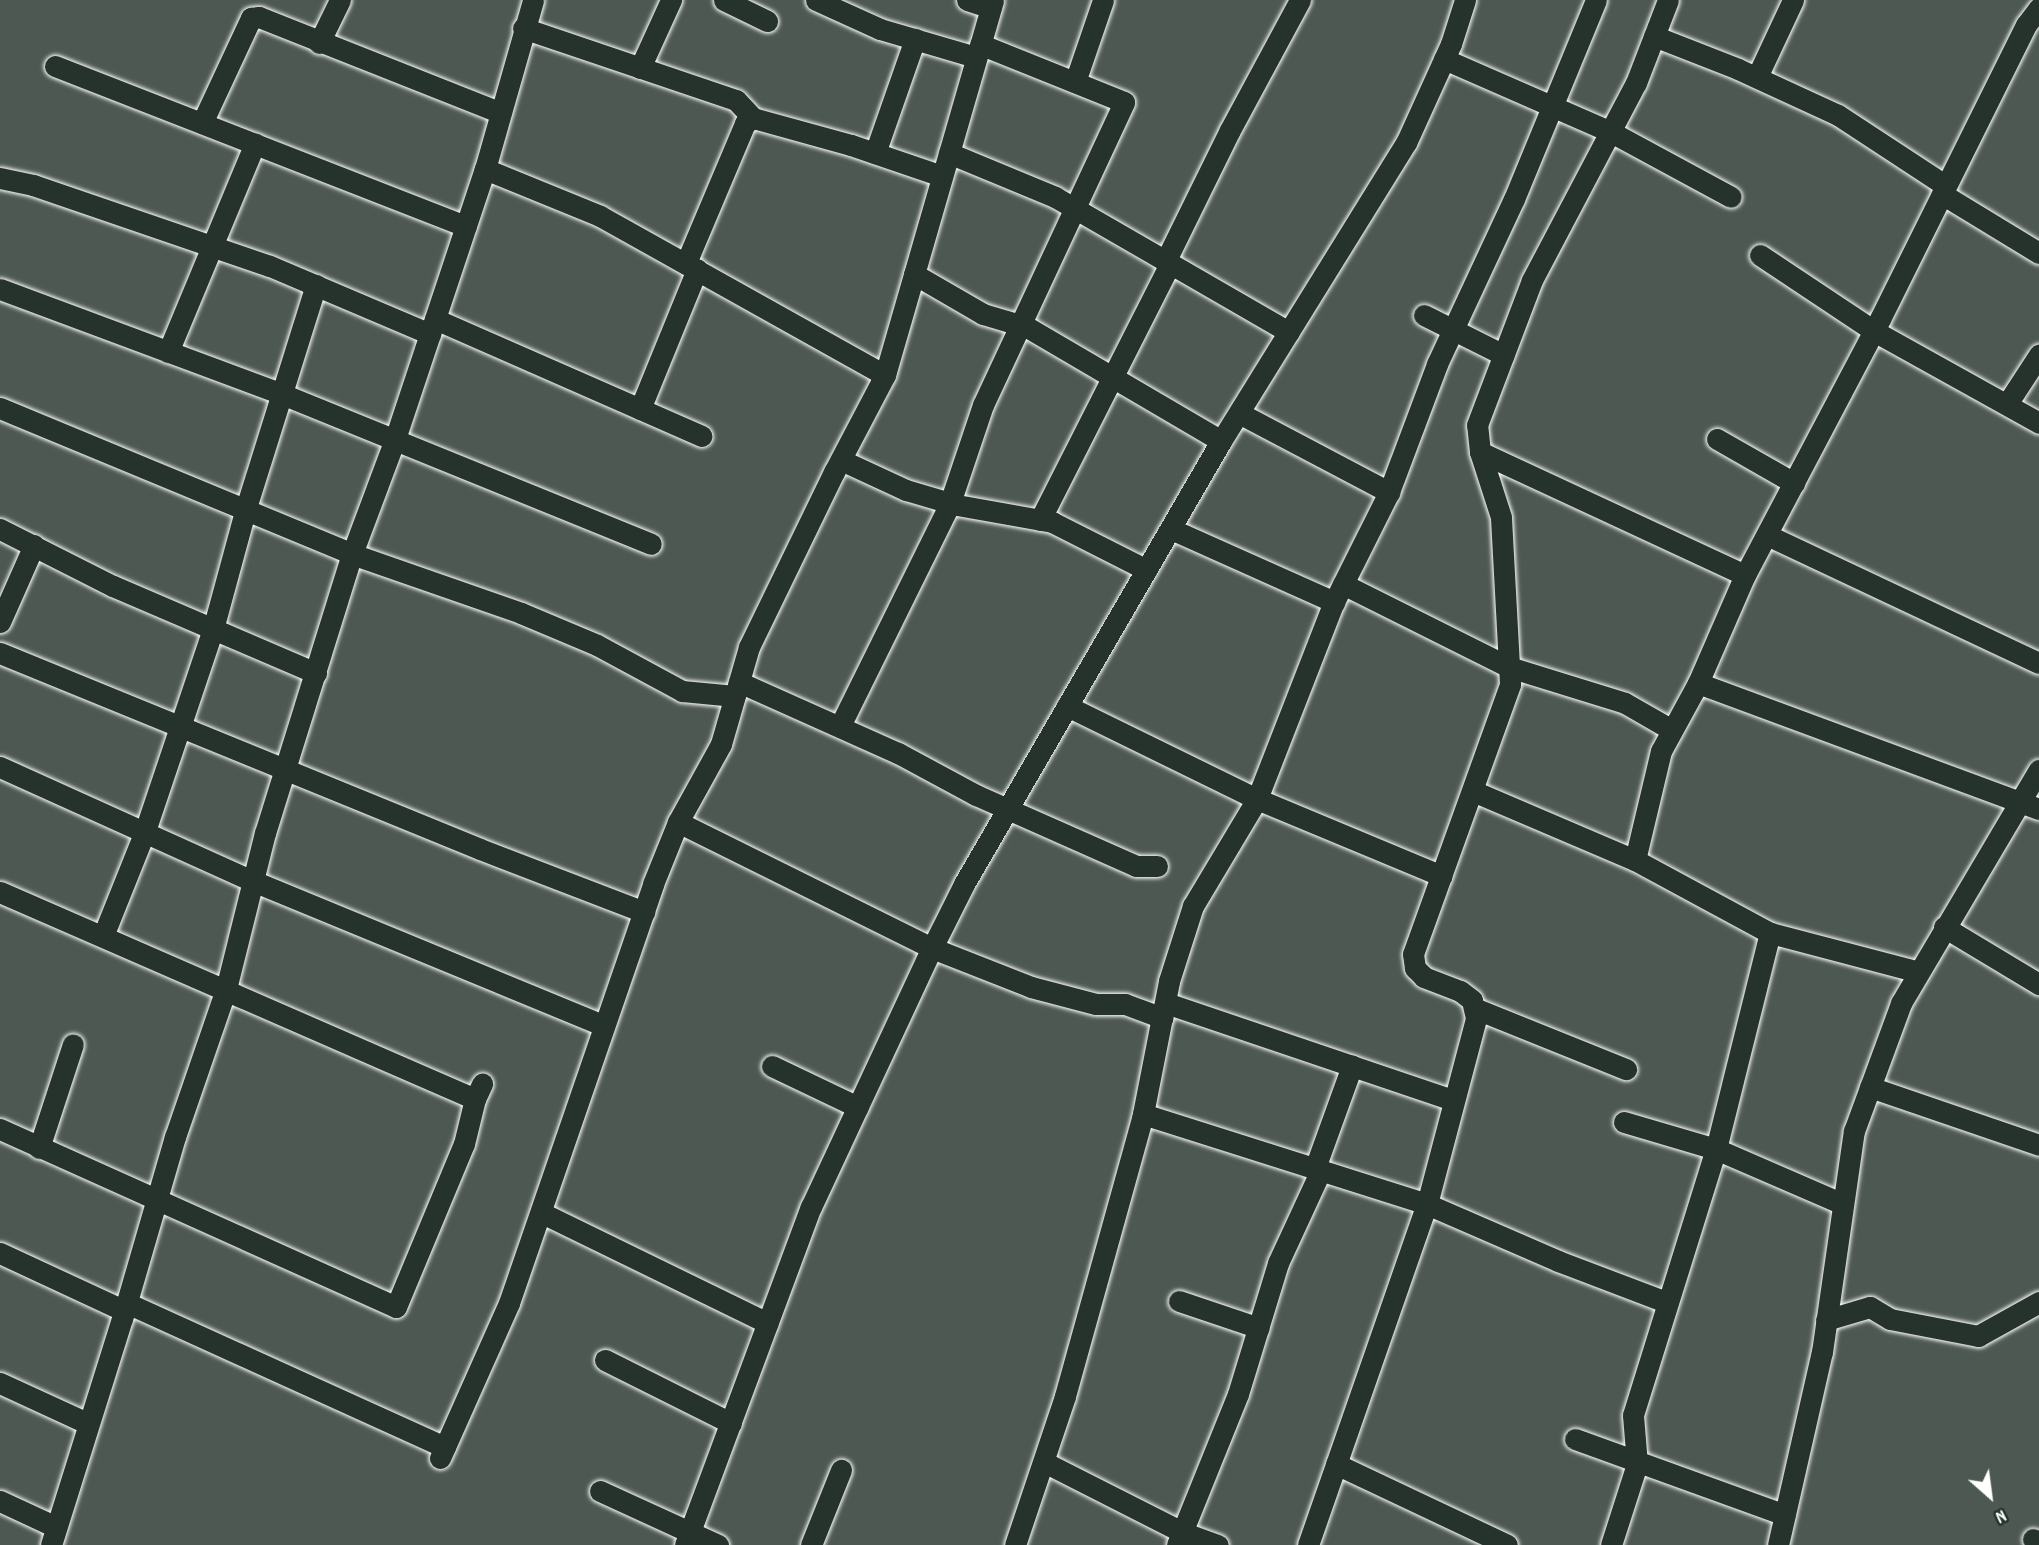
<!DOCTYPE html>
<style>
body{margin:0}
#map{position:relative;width:2039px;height:1545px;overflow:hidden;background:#333f3a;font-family:Dekko,sans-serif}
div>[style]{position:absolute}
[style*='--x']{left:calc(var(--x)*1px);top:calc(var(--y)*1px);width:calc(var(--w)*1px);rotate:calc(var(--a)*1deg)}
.green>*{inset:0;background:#4d5853}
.roads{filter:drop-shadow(0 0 2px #fff) drop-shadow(0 0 2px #fff)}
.minor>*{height:21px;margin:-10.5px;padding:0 10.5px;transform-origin:10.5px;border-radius:10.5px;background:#26332d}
span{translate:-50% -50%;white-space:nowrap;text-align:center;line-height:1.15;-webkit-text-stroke:5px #26332d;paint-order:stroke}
.north{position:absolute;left:1955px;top:1461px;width:70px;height:70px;-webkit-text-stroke:5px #26332d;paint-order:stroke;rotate:152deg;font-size:19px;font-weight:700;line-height:28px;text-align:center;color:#fff}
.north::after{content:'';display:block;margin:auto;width:24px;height:32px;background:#fff;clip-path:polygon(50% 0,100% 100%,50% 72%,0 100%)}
</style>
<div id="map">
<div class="green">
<i style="clip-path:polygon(0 0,2039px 0,2039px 1545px,0 1545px)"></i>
</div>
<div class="roads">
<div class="minor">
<i style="--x:724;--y:0;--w:48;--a:26"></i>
<i style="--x:816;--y:0;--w:70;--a:24.4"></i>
<i style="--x:880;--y:29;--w:100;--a:16.3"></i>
<i style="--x:967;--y:0;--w:25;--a:18"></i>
<i style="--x:523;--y:28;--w:225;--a:18.7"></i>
<i style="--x:736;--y:100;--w:25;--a:47"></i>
<i style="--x:1654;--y:36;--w:90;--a:21.4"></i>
<i style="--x:1738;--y:69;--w:110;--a:24.7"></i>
<i style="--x:1838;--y:115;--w:129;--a:33.3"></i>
<i style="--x:319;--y:43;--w:48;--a:-64"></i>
<i style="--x:1444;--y:59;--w:182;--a:23.6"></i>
<i style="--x:1611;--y:132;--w:136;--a:28.4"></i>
<i style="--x:55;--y:66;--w:441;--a:21.3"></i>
<i style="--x:640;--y:68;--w:75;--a:-65.5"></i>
<i style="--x:1757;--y:77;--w:85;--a:-64.9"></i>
<i style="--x:1075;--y:82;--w:87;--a:-71.1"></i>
<i style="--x:202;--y:123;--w:116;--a:-65"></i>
<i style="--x:251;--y:18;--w:8;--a:-7"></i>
<i style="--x:259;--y:17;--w:260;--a:21.6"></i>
<i style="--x:875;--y:153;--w:121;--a:-70.7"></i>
<i style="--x:949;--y:153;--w:115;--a:22.5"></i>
<i style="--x:1055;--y:197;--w:270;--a:30"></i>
<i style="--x:485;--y:169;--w:124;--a:22.2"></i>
<i style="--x:600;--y:216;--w:326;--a:29.2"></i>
<i style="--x:0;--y:178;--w:34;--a:12"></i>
<i style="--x:33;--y:185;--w:250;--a:18.9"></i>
<i style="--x:270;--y:266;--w:174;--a:23"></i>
<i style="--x:1942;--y:194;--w:114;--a:31.3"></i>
<i style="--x:1760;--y:255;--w:137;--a:33.7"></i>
<i style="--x:1874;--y:331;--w:189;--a:29.1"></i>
<i style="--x:1165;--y:262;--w:147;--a:-63.8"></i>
<i style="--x:1230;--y:130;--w:148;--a:-61.7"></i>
<i style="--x:686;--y:263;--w:152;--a:-67.1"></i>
<i style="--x:745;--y:123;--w:9;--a:-32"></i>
<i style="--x:753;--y:118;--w:102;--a:15.4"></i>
<i style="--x:851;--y:145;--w:96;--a:18.8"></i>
<i style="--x:914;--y:274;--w:80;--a:30.1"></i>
<i style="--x:983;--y:314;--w:46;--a:16.5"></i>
<i style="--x:1027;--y:327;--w:225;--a:30.4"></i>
<i style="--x:0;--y:289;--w:301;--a:20.4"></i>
<i style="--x:282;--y:394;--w:398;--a:22.1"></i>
<i style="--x:1424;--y:315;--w:89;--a:26.6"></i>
<i style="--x:435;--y:319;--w:291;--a:23.7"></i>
<i style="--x:168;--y:352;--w:226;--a:-67.4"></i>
<i style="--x:2007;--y:404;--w:59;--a:-56.9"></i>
<i style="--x:0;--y:408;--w:381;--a:22.5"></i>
<i style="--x:352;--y:554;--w:179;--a:19.2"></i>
<i style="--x:521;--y:613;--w:82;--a:22.8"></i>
<i style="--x:597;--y:645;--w:97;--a:28.4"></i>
<i style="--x:682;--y:691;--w:53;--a:5.4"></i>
<i style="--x:640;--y:409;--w:151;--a:-67.8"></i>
<i style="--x:1239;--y:413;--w:170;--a:27.8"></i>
<i style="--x:1717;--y:439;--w:89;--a:29.7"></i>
<i style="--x:1480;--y:452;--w:292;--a:24.9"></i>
<i style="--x:841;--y:460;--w:72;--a:24.8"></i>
<i style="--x:906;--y:490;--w:53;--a:16.4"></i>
<i style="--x:957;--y:505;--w:97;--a:10.1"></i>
<i style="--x:1052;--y:522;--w:106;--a:26.8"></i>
<i style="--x:1040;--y:520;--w:287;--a:-63.1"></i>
<i style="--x:0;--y:529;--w:127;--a:26.8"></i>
<i style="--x:113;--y:586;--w:221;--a:23.2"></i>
<i style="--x:1171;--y:529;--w:179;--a:24.1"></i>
<i style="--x:1767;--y:535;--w:301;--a:25.2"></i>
<i style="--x:1343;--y:584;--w:186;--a:26.6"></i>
<i style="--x:1509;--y:667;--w:121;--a:17.2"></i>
<i style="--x:1625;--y:703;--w:54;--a:29.9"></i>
<i style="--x:0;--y:622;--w:84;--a:-66.2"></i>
<i style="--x:0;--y:653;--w:518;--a:22.21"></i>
<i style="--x:480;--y:849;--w:176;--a:21"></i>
<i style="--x:739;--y:682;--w:174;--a:24.1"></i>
<i style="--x:898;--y:753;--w:89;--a:28.3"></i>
<i style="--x:976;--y:795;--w:175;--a:23.9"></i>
<i style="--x:1136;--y:866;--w:21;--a:0"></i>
<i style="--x:1698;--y:683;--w:364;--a:20.3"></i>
<i style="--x:1067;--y:706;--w:212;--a:26.1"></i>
<i style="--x:1257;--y:799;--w:200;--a:22.6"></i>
<i style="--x:840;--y:726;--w:249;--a:-63.7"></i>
<i style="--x:950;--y:503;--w:103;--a:-71.4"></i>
<i style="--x:983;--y:405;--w:334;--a:-65"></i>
<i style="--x:1124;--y:102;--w:155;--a:-158.1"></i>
<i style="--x:0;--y:767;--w:277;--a:24.3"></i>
<i style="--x:253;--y:881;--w:378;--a:22.4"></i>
<i style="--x:1473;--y:791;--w:176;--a:23.1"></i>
<i style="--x:678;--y:822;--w:284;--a:26.4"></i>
<i style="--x:932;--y:948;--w:106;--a:21.5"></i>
<i style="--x:1031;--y:987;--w:67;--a:14.7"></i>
<i style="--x:1096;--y:1004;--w:29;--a:0"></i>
<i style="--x:1125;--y:1004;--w:40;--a:20.2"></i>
<i style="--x:0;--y:892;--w:518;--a:23.55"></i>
<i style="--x:1944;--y:927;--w:111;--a:31"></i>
<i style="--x:103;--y:936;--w:113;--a:-68.2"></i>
<i style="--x:145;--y:831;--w:213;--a:-71.4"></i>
<i style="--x:213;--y:629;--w:122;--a:-74.8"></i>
<i style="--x:245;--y:511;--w:237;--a:-72.6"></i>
<i style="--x:1919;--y:972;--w:154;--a:-165.3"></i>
<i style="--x:1770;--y:933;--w:153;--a:-151.6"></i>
<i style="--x:1635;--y:860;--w:112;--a:-76.6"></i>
<i style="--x:1661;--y:751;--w:77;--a:-61.4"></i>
<i style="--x:1698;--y:683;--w:118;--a:-66.5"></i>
<i style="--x:1745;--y:575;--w:289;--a:-62.2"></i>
<i style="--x:1880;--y:319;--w:328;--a:-63.6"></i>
<i style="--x:2026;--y:25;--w:21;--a:-53"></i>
<i style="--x:1166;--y:1003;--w:303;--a:18.7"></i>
<i style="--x:1474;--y:1008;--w:164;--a:21.9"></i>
<i style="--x:772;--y:1066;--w:95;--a:25.5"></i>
<i style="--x:1870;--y:1087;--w:179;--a:18.9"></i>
<i style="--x:1143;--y:1114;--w:298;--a:17.6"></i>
<i style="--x:1427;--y:1204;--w:143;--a:23.5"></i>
<i style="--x:1558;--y:1261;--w:116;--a:20.8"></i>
<i style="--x:1624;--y:1122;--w:96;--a:16.4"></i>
<i style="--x:1716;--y:1149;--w:138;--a:23.4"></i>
<i style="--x:0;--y:1129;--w:434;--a:24.2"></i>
<i style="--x:396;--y:1307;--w:177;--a:-67.4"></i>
<i style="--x:464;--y:1144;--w:46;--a:-76.3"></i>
<i style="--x:475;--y:1099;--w:17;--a:-65"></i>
<i style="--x:39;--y:1148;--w:109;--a:-71.9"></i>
<i style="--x:1315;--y:1168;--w:109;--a:-70.1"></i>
<i style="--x:542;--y:1213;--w:251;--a:26"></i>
<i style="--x:0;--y:1253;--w:138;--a:24.9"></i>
<i style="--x:1179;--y:1301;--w:84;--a:18.6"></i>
<i style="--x:127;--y:1303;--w:349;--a:24.4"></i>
<i style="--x:1826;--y:1320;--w:46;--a:-16.5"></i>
<i style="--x:1870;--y:1307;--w:23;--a:31"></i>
<i style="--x:1890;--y:1319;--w:90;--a:10.9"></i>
<i style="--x:1978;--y:1336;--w:70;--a:-29.1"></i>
<i style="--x:605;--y:1360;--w:141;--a:26.6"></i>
<i style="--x:0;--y:1383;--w:96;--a:24.7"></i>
<i style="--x:1575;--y:1439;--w:223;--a:19.9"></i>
<i style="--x:440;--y:1458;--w:170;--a:-66"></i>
<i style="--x:509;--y:1303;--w:443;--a:-71"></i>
<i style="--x:653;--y:884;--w:67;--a:-68"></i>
<i style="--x:678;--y:822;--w:89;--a:-61.1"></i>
<i style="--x:721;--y:744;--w:101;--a:-73.9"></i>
<i style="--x:749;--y:647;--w:195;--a:-64.1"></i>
<i style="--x:834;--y:472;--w:110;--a:-62.3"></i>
<i style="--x:885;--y:375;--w:390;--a:-73.9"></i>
<i style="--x:1044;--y:1462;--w:155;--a:26.9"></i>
<i style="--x:1182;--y:1532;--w:38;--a:20"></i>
<i style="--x:1336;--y:1464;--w:189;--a:25.3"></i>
<i style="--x:600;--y:1491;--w:130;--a:24.6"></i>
<i style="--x:0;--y:1501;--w:62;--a:24.9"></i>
<i style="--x:2033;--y:1539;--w:7;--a:27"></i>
<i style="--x:51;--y:1545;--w:237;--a:-72.6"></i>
<i style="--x:122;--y:1319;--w:190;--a:-73.8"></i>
<i style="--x:175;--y:1137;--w:157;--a:-71"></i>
<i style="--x:226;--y:989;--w:161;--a:-76"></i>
<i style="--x:265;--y:833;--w:292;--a:-72.7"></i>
<i style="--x:352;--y:554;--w:123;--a:-69.5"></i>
<i style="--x:395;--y:439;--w:285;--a:-71.6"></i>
<i style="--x:485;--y:169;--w:176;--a:-74.1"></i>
<i style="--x:685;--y:1545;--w:361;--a:-69.6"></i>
<i style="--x:811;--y:1207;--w:286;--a:-65"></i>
<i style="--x:932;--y:948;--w:72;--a:-63.4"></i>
<i style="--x:964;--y:884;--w:512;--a:-59.88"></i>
<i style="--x:1221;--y:441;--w:351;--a:-58.2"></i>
<i style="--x:1406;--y:143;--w:109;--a:-65.6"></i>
<i style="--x:1451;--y:44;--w:46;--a:-72.3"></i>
<i style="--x:811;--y:1545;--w:81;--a:-68.2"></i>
<i style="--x:1015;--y:1545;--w:157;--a:-71.4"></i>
<i style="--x:1065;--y:1396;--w:288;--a:-74.5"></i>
<i style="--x:1142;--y:1119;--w:141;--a:-78.9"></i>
<i style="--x:1169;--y:981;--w:79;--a:-72.3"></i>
<i style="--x:1193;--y:906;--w:125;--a:-59.1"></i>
<i style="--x:1257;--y:799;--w:212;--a:-68.7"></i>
<i style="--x:1334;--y:602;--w:123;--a:-63.4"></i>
<i style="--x:1389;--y:492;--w:137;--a:-69.4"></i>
<i style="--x:1437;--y:364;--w:182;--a:-65"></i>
<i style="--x:1514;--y:199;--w:215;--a:-67.6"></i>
<i style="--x:1177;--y:1545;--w:163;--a:-68"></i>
<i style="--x:1238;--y:1394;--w:137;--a:-73"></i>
<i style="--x:1278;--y:1263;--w:102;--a:-65.2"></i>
<i style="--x:1308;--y:1545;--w:361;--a:-70.8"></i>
<i style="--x:1427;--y:1204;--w:192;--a:-75.2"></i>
<i style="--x:1476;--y:1018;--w:18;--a:-103"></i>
<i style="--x:1472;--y:1000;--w:15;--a:-143"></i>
<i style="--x:1460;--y:991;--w:39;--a:-159"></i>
<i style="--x:1424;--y:977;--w:13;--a:-135"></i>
<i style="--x:1415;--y:968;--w:14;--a:-98"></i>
<i style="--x:1413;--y:954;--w:287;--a:-70.2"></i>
<i style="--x:1510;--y:684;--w:167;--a:-93.1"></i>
<i style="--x:1501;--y:517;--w:68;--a:-107.9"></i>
<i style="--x:1480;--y:452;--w:27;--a:-96"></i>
<i style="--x:1477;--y:425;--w:155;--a:-69.2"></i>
<i style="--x:1532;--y:280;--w:223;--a:-62.2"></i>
<i style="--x:1636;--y:83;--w:89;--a:-68.9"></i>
<i style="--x:1611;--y:1545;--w:85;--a:-72.2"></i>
<i style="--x:1637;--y:1464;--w:49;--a:-94.7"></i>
<i style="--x:1633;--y:1415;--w:279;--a:-72.7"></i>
<i style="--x:1716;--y:1149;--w:223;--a:-76"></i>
<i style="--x:1778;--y:1545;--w:198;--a:-77.2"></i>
<i style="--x:1822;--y:1352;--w:223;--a:-81.8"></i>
<i style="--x:1854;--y:1131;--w:136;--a:-69.8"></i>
<i style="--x:1901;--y:1003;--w:271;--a:-59.4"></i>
</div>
</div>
<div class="north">N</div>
</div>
